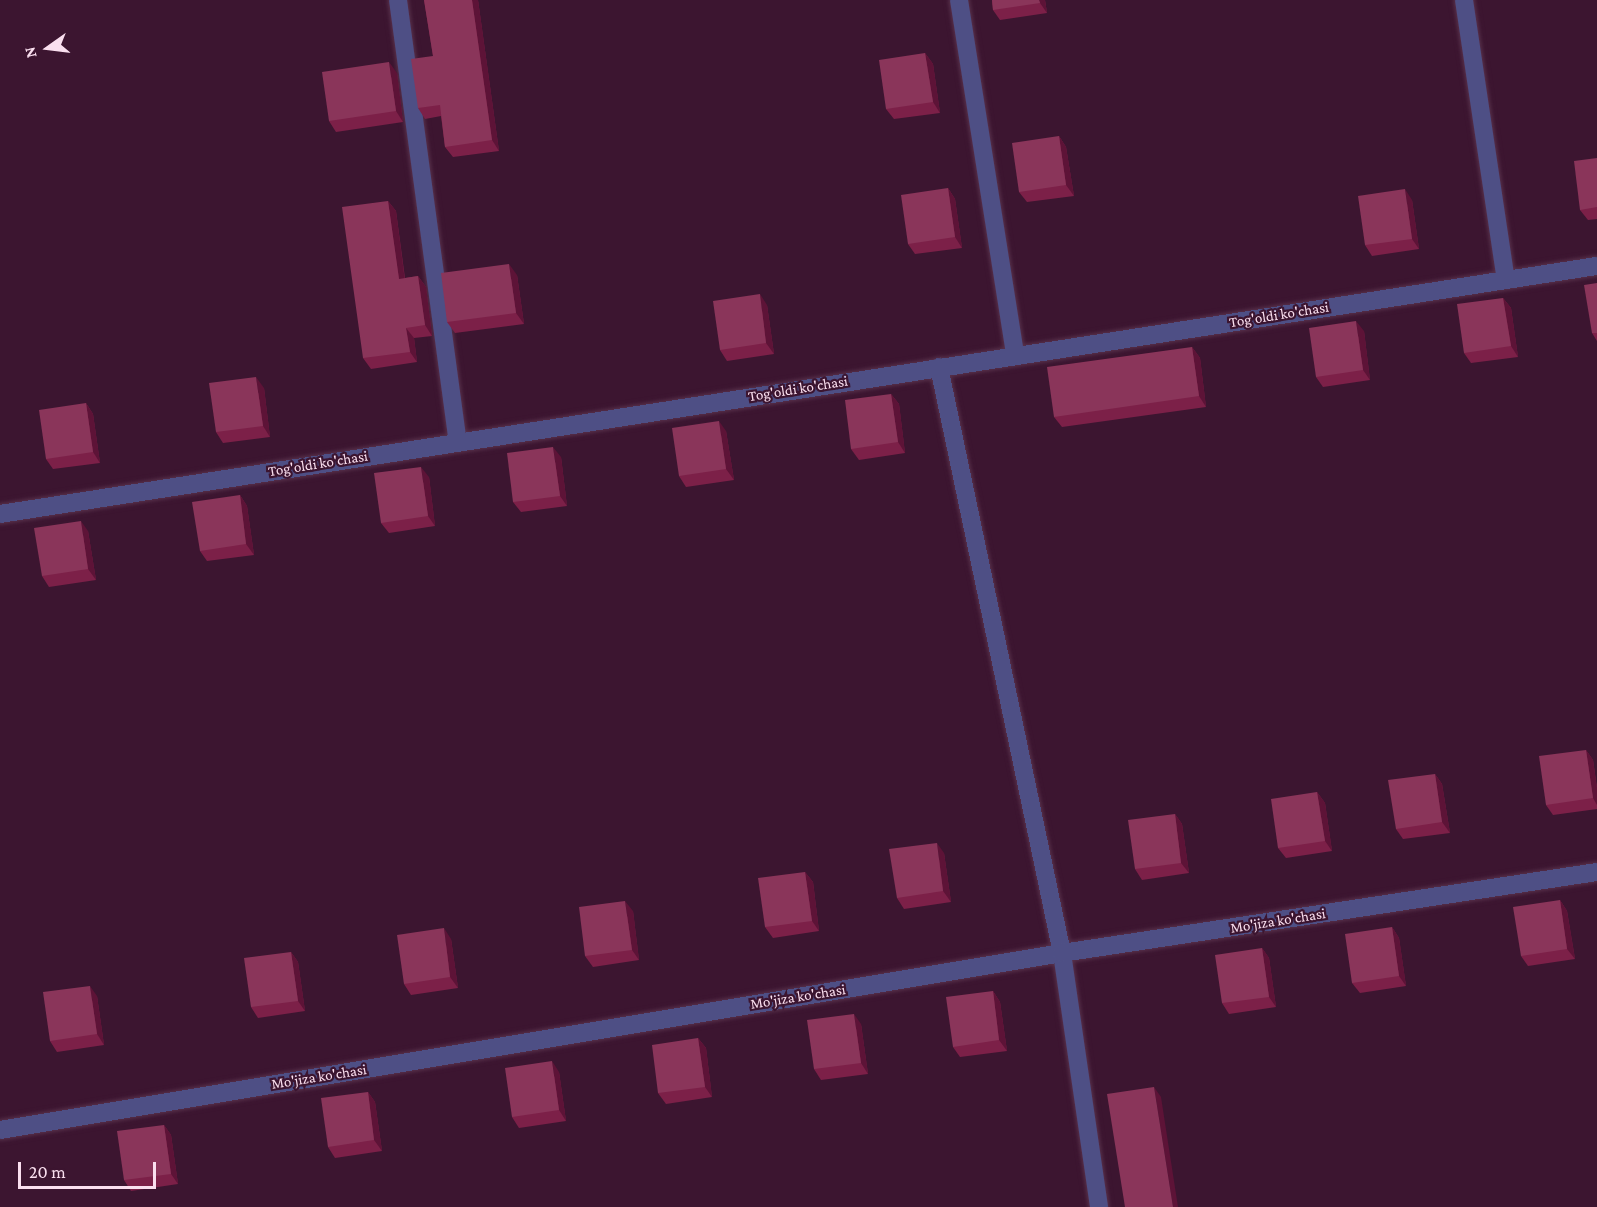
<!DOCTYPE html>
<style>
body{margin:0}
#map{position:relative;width:1597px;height:1207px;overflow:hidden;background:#3c1530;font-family:"Crimson Pro",serif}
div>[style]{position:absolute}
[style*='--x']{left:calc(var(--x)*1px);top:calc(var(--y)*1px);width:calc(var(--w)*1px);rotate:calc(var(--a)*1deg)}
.roads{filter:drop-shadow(0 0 2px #57314b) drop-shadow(0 0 2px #57314b)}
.street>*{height:18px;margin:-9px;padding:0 9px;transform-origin:9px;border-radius:9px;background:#4e4f85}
.wall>*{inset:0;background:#7c2048}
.shaded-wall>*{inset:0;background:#5d1337}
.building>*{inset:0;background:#8a355a}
span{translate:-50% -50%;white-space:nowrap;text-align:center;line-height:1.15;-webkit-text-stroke:4.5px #3c1530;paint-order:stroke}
.street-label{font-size:15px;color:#fadfef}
.north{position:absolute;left:18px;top:18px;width:60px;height:60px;-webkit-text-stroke:4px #3c1530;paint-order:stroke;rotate:256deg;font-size:16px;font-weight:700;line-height:24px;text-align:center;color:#fadfef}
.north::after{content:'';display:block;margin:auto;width:21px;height:27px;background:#fadfef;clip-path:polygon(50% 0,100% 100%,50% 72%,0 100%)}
.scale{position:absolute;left:18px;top:1162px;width:138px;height:27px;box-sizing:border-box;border:3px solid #fadfef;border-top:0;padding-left:8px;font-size:18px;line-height:21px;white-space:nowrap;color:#fadfef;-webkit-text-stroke:4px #3c1530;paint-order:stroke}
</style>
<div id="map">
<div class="roads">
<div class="street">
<i style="--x:398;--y:0;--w:446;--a:82.3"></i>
<i style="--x:959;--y:0;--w:359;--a:81"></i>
<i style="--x:1464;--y:0;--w:283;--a:81.5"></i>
<i style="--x:939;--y:367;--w:599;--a:78.15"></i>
<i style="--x:1062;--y:953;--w:257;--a:81.7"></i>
<i style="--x:0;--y:514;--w:1616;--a:-8.83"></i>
<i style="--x:0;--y:1130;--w:1077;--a:-9.46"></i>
<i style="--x:1062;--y:953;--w:541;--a:-8.61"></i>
</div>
</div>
<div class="wall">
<i style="clip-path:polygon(424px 0,478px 0,499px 151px,453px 157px,445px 147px,441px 116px,425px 119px,418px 108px,433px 56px)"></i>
<i style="clip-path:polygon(992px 0,1045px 0,1047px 13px,1000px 20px,993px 10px)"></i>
<i style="clip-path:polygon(925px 53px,933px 64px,940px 113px,894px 119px,886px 109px)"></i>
<i style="clip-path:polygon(397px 73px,403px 122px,336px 132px,329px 121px)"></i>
<i style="clip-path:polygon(1059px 136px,1066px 147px,1074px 196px,1027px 202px,1019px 192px)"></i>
<i style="clip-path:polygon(1597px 158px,1597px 219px,1588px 220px,1580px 210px)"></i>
<i style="clip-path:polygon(948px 188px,955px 199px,962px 248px,915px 254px,908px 244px)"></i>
<i style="clip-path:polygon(1412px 200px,1419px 249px,1372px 256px,1365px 245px)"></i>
<i style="clip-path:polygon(388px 201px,396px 211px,405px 278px,418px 276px,426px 287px,432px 336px,414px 338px,417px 362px,371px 369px,363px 358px)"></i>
<i style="clip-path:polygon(517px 275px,524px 324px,455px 333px,447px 322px)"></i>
<i style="clip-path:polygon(1597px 283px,1597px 341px,1592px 333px)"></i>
<i style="clip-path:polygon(1503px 298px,1511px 308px,1518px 357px,1471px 363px,1464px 353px)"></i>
<i style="clip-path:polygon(767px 305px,774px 354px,727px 361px,720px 350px)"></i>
<i style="clip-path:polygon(1364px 331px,1370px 380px,1323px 387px,1316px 377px)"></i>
<i style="clip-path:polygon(1192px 347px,1200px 358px,1206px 407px,1062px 427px,1054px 417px)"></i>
<i style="clip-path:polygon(264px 388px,270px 437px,223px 443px,216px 432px)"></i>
<i style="clip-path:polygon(891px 394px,899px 404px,905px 453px,859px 460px,851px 449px)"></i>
<i style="clip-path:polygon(86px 403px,93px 414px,100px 463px,53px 469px,46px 459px)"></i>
<i style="clip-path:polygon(726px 431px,734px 480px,686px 487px,679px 476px)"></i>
<i style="clip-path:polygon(561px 457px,567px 506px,521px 512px,513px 502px)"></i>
<i style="clip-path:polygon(429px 477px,435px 526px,389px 533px,381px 523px)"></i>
<i style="clip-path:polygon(240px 495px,247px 506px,254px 555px,207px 561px,200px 551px)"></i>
<i style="clip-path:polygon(88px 531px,96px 580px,49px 587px,42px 576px)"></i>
<i style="clip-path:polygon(1586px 750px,1593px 760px,1597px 788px,1597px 809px,1553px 815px,1546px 805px)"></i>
<i style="clip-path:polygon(1435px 774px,1442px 784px,1450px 833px,1403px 839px,1396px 829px)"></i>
<i style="clip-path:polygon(1317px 792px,1325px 803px,1332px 851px,1286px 858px,1278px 848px)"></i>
<i style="clip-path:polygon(1175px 814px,1182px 824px,1189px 873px,1142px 880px,1135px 869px)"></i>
<i style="clip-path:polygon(944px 853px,951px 902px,904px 909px,897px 898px)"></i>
<i style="clip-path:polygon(805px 872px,813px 882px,819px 931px,773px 938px,765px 927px)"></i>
<i style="clip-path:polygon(1560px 900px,1567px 911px,1575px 959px,1528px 966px,1521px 956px)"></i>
<i style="clip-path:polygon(633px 911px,639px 960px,593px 967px,585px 956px)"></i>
<i style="clip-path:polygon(1392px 927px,1399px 938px,1406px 986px,1360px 993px,1352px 983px)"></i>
<i style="clip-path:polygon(451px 939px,458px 988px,411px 995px,404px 984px)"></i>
<i style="clip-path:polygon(1262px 948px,1269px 958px,1276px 1007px,1229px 1014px,1222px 1003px)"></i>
<i style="clip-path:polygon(291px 952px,298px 962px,305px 1011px,258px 1018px,251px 1007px)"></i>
<i style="clip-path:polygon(993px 991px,1000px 1002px,1007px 1051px,960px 1057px,953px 1047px)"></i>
<i style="clip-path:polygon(97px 996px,104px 1045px,57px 1052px,50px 1041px)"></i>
<i style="clip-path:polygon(861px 1024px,868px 1074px,821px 1080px,814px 1069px)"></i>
<i style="clip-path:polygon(698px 1038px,706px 1048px,712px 1097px,666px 1104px,658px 1093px)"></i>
<i style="clip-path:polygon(559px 1072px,566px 1121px,519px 1128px,512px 1117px)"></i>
<i style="clip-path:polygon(368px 1092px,375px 1102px,382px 1151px,335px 1158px,328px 1147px)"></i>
<i style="clip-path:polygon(164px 1125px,171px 1135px,178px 1184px,131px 1191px,124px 1180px)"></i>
</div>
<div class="shaded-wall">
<i style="clip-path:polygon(472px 0,478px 0,499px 151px,492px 140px)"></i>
<i style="clip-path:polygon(1039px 0,1045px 0,1047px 13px,1040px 3px)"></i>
<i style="clip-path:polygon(925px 53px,933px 64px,940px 113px,933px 102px)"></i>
<i style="clip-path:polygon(389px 62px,397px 73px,403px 122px,396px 111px)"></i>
<i style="clip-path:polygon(1059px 136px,1066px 147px,1074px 196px,1066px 185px)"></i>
<i style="clip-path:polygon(948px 188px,955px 199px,962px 248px,955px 237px)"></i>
<i style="clip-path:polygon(1405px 189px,1412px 200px,1419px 249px,1412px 239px)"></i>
<i style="clip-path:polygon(388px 201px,396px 211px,406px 289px,399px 279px)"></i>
<i style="clip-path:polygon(509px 264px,517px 275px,524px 324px,516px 313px)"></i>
<i style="clip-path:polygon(418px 276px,426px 287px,432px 336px,425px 325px)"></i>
<i style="clip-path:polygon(760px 294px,767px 305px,774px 354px,766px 343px)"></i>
<i style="clip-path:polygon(1503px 298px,1511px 308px,1518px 357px,1511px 346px)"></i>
<i style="clip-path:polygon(1356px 321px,1364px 331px,1370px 380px,1363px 370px)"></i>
<i style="clip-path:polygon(406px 328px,414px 338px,417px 362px,410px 352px)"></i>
<i style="clip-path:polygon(1192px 347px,1200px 358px,1206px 407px,1199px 396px)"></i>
<i style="clip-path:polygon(256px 377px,264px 388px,270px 437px,263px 426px)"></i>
<i style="clip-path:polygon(891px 394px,899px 404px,905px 453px,898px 442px)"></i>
<i style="clip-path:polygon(86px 403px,93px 414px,100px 463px,93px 452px)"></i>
<i style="clip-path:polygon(719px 421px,726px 431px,734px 480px,726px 469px)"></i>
<i style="clip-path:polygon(553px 447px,561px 457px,567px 506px,560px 496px)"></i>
<i style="clip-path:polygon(421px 467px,429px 477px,435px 526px,428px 516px)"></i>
<i style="clip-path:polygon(240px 495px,247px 506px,254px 555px,246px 544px)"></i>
<i style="clip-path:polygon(81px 521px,88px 531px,96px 580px,88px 569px)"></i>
<i style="clip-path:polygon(1586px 750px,1593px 760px,1597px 788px,1597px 805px,1593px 798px)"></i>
<i style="clip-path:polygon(1435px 774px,1442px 784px,1450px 833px,1442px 822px)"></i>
<i style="clip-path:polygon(1317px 792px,1325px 803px,1332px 851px,1325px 841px)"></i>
<i style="clip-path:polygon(1175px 814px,1182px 824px,1189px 873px,1181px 863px)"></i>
<i style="clip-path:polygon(937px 843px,944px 853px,951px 902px,943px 891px)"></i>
<i style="clip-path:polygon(805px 872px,813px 882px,819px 931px,812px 921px)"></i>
<i style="clip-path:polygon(1560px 900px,1567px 911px,1575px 959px,1567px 949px)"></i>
<i style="clip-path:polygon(625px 901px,633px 911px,639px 960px,632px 950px)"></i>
<i style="clip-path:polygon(1392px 927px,1399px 938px,1406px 986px,1399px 976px)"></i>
<i style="clip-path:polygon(444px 928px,451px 939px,458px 988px,450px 977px)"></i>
<i style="clip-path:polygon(1262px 948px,1269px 958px,1276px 1007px,1269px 997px)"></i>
<i style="clip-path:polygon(291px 952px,298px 962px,305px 1011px,298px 1001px)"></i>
<i style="clip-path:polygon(90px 986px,97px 996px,104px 1045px,97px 1034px)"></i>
<i style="clip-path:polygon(993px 991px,1000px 1002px,1007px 1051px,999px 1040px)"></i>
<i style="clip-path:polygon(854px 1014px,861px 1024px,868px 1074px,861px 1063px)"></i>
<i style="clip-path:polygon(698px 1038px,706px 1048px,712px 1097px,705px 1087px)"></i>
<i style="clip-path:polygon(552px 1061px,559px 1072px,566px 1121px,559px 1110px)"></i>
<i style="clip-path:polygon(1154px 1087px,1161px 1097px,1178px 1207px,1173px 1207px)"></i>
<i style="clip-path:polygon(368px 1092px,375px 1102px,382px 1151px,374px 1140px)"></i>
<i style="clip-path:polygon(164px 1125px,171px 1135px,178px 1184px,171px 1174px)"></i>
</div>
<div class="building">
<i style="clip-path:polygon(424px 0,472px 0,492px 140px,445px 147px,440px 105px,418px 108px,411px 59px,433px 56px)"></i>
<i style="clip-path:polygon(992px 0,1039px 0,1040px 3px,993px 10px)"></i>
<i style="clip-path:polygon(925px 53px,933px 102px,886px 109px,879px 60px)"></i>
<i style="clip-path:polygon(389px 62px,396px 111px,329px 121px,322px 72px)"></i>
<i style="clip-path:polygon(1059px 136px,1066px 185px,1019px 192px,1012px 143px)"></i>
<i style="clip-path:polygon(1597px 158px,1597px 207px,1580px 210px,1574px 161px)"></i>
<i style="clip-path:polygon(948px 188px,955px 237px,908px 244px,901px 195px)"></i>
<i style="clip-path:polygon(1405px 189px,1412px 239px,1365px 245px,1358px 196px)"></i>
<i style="clip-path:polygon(388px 201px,399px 279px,418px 276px,425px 325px,406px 328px,410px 352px,363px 358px,342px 207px)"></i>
<i style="clip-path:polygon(509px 264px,516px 313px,447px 322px,441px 273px)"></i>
<i style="clip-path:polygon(1597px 283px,1597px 333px,1592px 333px,1584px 285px)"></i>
<i style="clip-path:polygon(760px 294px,766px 343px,720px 350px,713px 301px)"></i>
<i style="clip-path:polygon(1503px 298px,1511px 346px,1464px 353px,1457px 304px)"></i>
<i style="clip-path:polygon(1356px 321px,1363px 370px,1316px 377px,1309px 328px)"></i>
<i style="clip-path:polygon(1192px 347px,1199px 396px,1054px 417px,1047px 367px)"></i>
<i style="clip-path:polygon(256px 377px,263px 426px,216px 432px,209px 383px)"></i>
<i style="clip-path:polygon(891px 394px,898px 442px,851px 449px,845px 400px)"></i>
<i style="clip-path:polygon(86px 403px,93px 452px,46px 459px,39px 410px)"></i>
<i style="clip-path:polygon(719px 421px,726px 469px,679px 476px,672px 428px)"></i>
<i style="clip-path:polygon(553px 447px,560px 496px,513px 502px,507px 453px)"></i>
<i style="clip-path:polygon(421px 467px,428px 516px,381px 523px,374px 473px)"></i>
<i style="clip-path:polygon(240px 495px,246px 544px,200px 551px,192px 502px)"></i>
<i style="clip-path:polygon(81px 521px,88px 569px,42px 576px,34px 528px)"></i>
<i style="clip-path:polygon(1586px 750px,1593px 798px,1546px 805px,1539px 756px)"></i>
<i style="clip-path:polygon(1435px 774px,1442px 822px,1396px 829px,1388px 780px)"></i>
<i style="clip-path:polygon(1317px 792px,1325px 841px,1278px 848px,1271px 799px)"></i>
<i style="clip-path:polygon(1175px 814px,1181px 863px,1135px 869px,1128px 820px)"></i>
<i style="clip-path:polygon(937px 843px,943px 891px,897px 898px,889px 849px)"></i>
<i style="clip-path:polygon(805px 872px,812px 921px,765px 927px,758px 878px)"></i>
<i style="clip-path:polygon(1560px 900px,1567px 949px,1521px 956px,1513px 907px)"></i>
<i style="clip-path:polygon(625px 901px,632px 950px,585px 956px,579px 907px)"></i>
<i style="clip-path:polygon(1392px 927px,1399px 976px,1352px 983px,1345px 934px)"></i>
<i style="clip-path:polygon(444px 928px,450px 977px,404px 984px,397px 935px)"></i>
<i style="clip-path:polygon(1262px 948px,1269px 997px,1222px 1003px,1215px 955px)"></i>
<i style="clip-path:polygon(291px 952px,298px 1001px,251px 1007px,244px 958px)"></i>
<i style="clip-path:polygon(90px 986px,97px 1034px,50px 1041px,43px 992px)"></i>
<i style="clip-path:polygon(993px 991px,999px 1040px,953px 1047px,946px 997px)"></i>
<i style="clip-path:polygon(854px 1014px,861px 1063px,814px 1069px,807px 1020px)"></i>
<i style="clip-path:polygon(698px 1038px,705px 1087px,658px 1093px,652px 1045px)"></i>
<i style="clip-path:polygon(552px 1061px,559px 1110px,512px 1117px,505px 1068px)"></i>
<i style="clip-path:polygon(1154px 1087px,1173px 1207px,1125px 1207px,1107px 1094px)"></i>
<i style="clip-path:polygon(368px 1092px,374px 1140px,328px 1147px,321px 1098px)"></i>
<i style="clip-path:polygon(164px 1125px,171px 1174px,124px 1180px,117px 1131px)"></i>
</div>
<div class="street-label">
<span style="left:1279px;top:315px;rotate:-9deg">Tog'oldi ko'chasi</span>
<span style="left:798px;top:389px;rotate:-9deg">Tog'oldi ko'chasi</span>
<span style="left:318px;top:464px;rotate:-9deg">Tog'oldi ko'chasi</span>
<span style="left:1278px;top:921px;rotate:-9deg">Mo'jiza ko'chasi</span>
<span style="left:798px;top:997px;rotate:-9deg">Mo'jiza ko'chasi</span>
<span style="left:319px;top:1077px;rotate:-9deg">Mo'jiza ko'chasi</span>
</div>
<div class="north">N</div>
<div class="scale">20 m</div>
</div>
